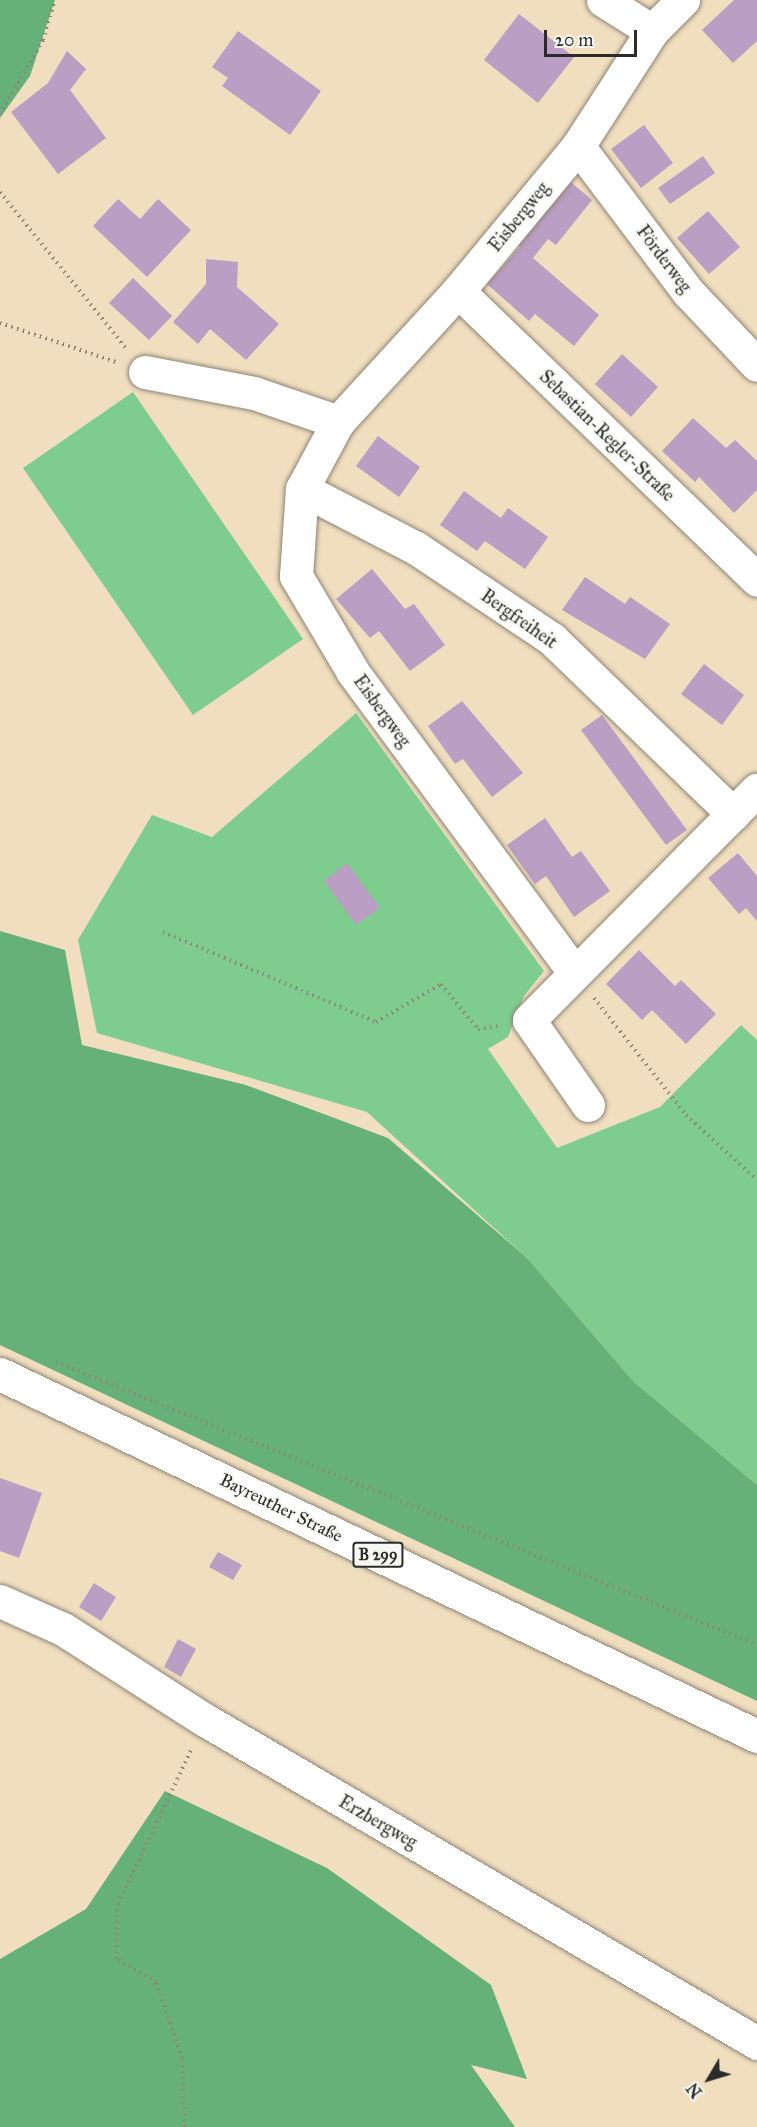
<!DOCTYPE html>
<meta charset="utf-8">
<style>
body{margin:0}
#map{position:relative;width:757px;height:2127px;overflow:hidden;background:#f0debf;font-family:"IM FELL Great Primer",serif}
div>[style]{position:absolute}
[style*='--x']{left:calc(var(--x)*1px);top:calc(var(--y)*1px);width:calc(var(--w)*1px);rotate:calc(var(--a)*1deg)}
.green>*{inset:0;background:#7ecd8e}
.forest>*{inset:0;background:#66b079}
.building>*{inset:0;background:#ba9ec3}
.path>*{height:4px;margin-top:-2px;transform-origin:0;background:repeating-linear-gradient(90deg,#8e8475 0 1.5px,transparent 0 6px)}
.roads{filter:drop-shadow(0 0 2px #8e8475) drop-shadow(0 0 2px #8e8475)}
.minor>*{height:33px;margin:-16.5px;padding:0 16.5px;transform-origin:16.5px;border-radius:16.5px;background:#fff}
.major>*{height:33px;margin:-16.5px;padding:0 16.5px;transform-origin:16.5px;border-radius:16.5px;background:#fff}
span{translate:-50% -50%;white-space:nowrap;text-align:center;line-height:1.15;-webkit-text-stroke:4.5px #f6f6f2;paint-order:stroke}
.shield-label span{padding:2px 4px;background:#f6f6f2;border:2px solid;border-radius:4px;-webkit-text-stroke-width:0}
.shield-label{font-size:16px;color:#2b2b2b;font-weight:700}
.street-label{font-size:18px;color:#2b2b2b}
.north{position:absolute;left:679px;top:2049px;width:60px;height:60px;-webkit-text-stroke:4px #f6f6f2;paint-order:stroke;rotate:232deg;font-size:16px;font-weight:700;line-height:24px;text-align:center;color:#2b2b2b}
.north::after{content:'';display:block;margin:auto;width:21px;height:27px;background:#2b2b2b;clip-path:polygon(50% 0,100% 100%,50% 72%,0 100%)}
.scale{position:absolute;left:544px;top:30px;width:93px;height:27px;box-sizing:border-box;border:3px solid #2b2b2b;border-top:0;padding-left:8px;font-size:18px;line-height:21px;white-space:nowrap;color:#2b2b2b;-webkit-text-stroke:4px #f6f6f2;paint-order:stroke}
</style>
<div id="map">
<div class="green">
<i style="clip-path:polygon(133px 392px,303px 639px,193px 715px,23px 468px)"></i>
<i style="clip-path:polygon(356px 713px,544px 971px,524px 996px,508px 1037px,488px 1049px,557px 1148px,660px 1107px,741px 1025px,757px 1040px,757px 1485px,634px 1382px,527px 1258px,367px 1112px,97px 1033px,78px 940px,152px 815px,212px 837px)"></i>
</div>
<div class="forest">
<i style="clip-path:polygon(0 0,55px 0,30px 76px,0 118px)"></i>
<i style="clip-path:polygon(0 931px,65px 950px,82px 1045px,246px 1085px,388px 1138px,527px 1258px,634px 1382px,757px 1485px,757px 1701px,0 1345px)"></i>
<i style="clip-path:polygon(165px 1791px,327px 1868px,491px 1985px,527px 2079px,471px 2065px,515px 2127px,0 2127px,0 1959px,86px 1909px)"></i>
</div>
<div class="building">
<i style="clip-path:polygon(734px 0,757px 0,757px 41px,733px 63px,702px 30px)"></i>
<i style="clip-path:polygon(519px 14px,574px 57px,538px 103px,484px 60px)"></i>
<i style="clip-path:polygon(238px 31px,321px 91px,290px 135px,222px 86px,228px 78px,212px 67px)"></i>
<i style="clip-path:polygon(67px 51px,86px 69px,70px 90px,106px 138px,58px 174px,11px 112px,48px 83px)"></i>
<i style="clip-path:polygon(644px 125px,673px 163px,641px 188px,611px 149px)"></i>
<i style="clip-path:polygon(703px 156px,715px 173px,670px 204px,658px 188px)"></i>
<i style="clip-path:polygon(560px 173px,592px 200px,556px 245px,548px 239px,533px 258px,599px 315px,574px 346px,535px 314px,529px 321px,487px 284px,520px 247px,509px 238px)"></i>
<i style="clip-path:polygon(118px 199px,140px 219px,158px 199px,191px 230px,147px 277px,93px 226px)"></i>
<i style="clip-path:polygon(708px 211px,740px 247px,709px 274px,677px 238px)"></i>
<i style="clip-path:polygon(206px 259px,238px 262px,237px 287px,279px 324px,246px 360px,210px 329px,198px 344px,173px 322px,206px 284px)"></i>
<i style="clip-path:polygon(133px 278px,172px 316px,149px 340px,109px 303px)"></i>
<i style="clip-path:polygon(622px 354px,658px 387px,631px 417px,595px 384px)"></i>
<i style="clip-path:polygon(693px 418px,726px 448px,735px 440px,757px 461px,757px 490px,734px 513px,699px 477px,695px 482px,662px 451px)"></i>
<i style="clip-path:polygon(378px 436px,420px 467px,399px 497px,356px 466px)"></i>
<i style="clip-path:polygon(464px 491px,501px 518px,508px 508px,548px 537px,525px 569px,485px 541px,477px 551px,440px 525px)"></i>
<i style="clip-path:polygon(372px 569px,405px 609px,414px 604px,445px 645px,410px 671px,379px 631px,370px 638px,336px 599px)"></i>
<i style="clip-path:polygon(585px 577px,625px 604px,630px 597px,670px 624px,645px 659px,562px 610px)"></i>
<i style="clip-path:polygon(704px 664px,744px 695px,722px 725px,681px 694px)"></i>
<i style="clip-path:polygon(462px 701px,523px 773px,492px 797px,463px 759px,455px 764px,428px 726px)"></i>
<i style="clip-path:polygon(602px 715px,687px 830px,666px 845px,581px 730px)"></i>
<i style="clip-path:polygon(545px 818px,572px 857px,581px 851px,610px 891px,574px 917px,546px 876px,535px 884px,507px 845px)"></i>
<i style="clip-path:polygon(738px 853px,757px 876px,757px 921px,746px 908px,739px 914px,708px 878px)"></i>
<i style="clip-path:polygon(347px 863px,380px 908px,356px 925px,324px 881px)"></i>
<i style="clip-path:polygon(639px 950px,675px 986px,681px 980px,716px 1014px,686px 1044px,652px 1010px,642px 1020px,606px 984px)"></i>
<i style="clip-path:polygon(0 1478px,42px 1493px,19px 1558px,0 1551px)"></i>
<i style="clip-path:polygon(218px 1552px,242px 1565px,233px 1580px,209px 1567px)"></i>
<i style="clip-path:polygon(94px 1583px,116px 1597px,101px 1621px,79px 1607px)"></i>
<i style="clip-path:polygon(178px 1639px,196px 1649px,181px 1677px,164px 1667px)"></i>
</div>
<div class="path">
<i style="--x:0;--y:114;--w:86;--a:-59.8"></i>
<i style="--x:43;--y:40;--w:42;--a:-73.3"></i>
<i style="--x:0;--y:192;--w:201;--a:51.1"></i>
<i style="--x:0;--y:323;--w:122;--a:18.6"></i>
<i style="--x:163;--y:932;--w:231;--a:22.9"></i>
<i style="--x:376;--y:1022;--w:75;--a:-30.3"></i>
<i style="--x:441;--y:984;--w:58;--a:50.6"></i>
<i style="--x:478;--y:1029;--w:20;--a:-9"></i>
<i style="--x:594;--y:998;--w:149;--a:51.8"></i>
<i style="--x:686;--y:1115;--w:96;--a:42.5"></i>
<i style="--x:56;--y:1362;--w:756;--a:21.98"></i>
<i style="--x:184;--y:2127;--w:69;--a:-91.7"></i>
<i style="--x:182;--y:2058;--w:80;--a:-108.9"></i>
<i style="--x:156;--y:1982;--w:45;--a:-149.5"></i>
<i style="--x:117;--y:1959;--w:55;--a:-89"></i>
<i style="--x:118;--y:1904;--w:173;--a:-64.6"></i>
</div>
<div class="roads">
<div class="minor">
<i style="--x:603;--y:0;--w:58;--a:32.3"></i>
<i style="--x:578;--y:146;--w:183;--a:53"></i>
<i style="--x:688;--y:292;--w:100;--a:46.6"></i>
<i style="--x:458;--y:291;--w:416;--a:44"></i>
<i style="--x:145;--y:372;--w:111;--a:10.9"></i>
<i style="--x:254;--y:393;--w:89;--a:19"></i>
<i style="--x:302;--y:489;--w:128;--a:27.4"></i>
<i style="--x:416;--y:548;--w:164;--a:33.8"></i>
<i style="--x:552;--y:639;--w:252;--a:44"></i>
<i style="--x:574;--y:972;--w:373;--a:-126.4"></i>
<i style="--x:353;--y:672;--w:112;--a:-120.7"></i>
<i style="--x:296;--y:576;--w:87;--a:-86.1"></i>
<i style="--x:302;--y:489;--w:76;--a:-61.8"></i>
<i style="--x:338;--y:422;--w:178;--a:-47.5"></i>
<i style="--x:458;--y:291;--w:188;--a:-50.4"></i>
<i style="--x:578;--y:146;--w:137;--a:-57.2"></i>
<i style="--x:652;--y:31;--w:44;--a:-45"></i>
<i style="--x:588;--y:1105;--w:103;--a:-124.8"></i>
<i style="--x:529;--y:1020;--w:324;--a:-45.3"></i>
<i style="--x:0;--y:1601;--w:69;--a:24"></i>
<i style="--x:63;--y:1629;--w:169;--a:32.7"></i>
<i style="--x:205;--y:1720;--w:640;--a:30.33"></i>
</div>
<div class="major">
<i style="--x:0;--y:1374;--w:839;--a:25.56"></i>
</div>
</div>
<div class="shield-label">
<span style="left:378px;top:1555px">B 299</span>
</div>
<div class="street-label">
<span style="left:519px;top:217px;rotate:-51deg">Eisbergweg</span>
<span style="left:664px;top:259px;rotate:53deg">Förderweg</span>
<span style="left:607px;top:436px;rotate:44deg">Sebastian-Regler-Straße</span>
<span style="left:519px;top:619px;rotate:35deg">Bergfreiheit</span>
<span style="left:382px;top:711px;rotate:54deg">Eisbergweg</span>
<span style="left:281px;top:1508px;rotate:26deg">Bayreuther Straße</span>
<span style="left:378px;top:1822px;rotate:30deg">Erzbergweg</span>
</div>
<div class="north">N</div>
<div class="scale">20 m</div>
</div>
